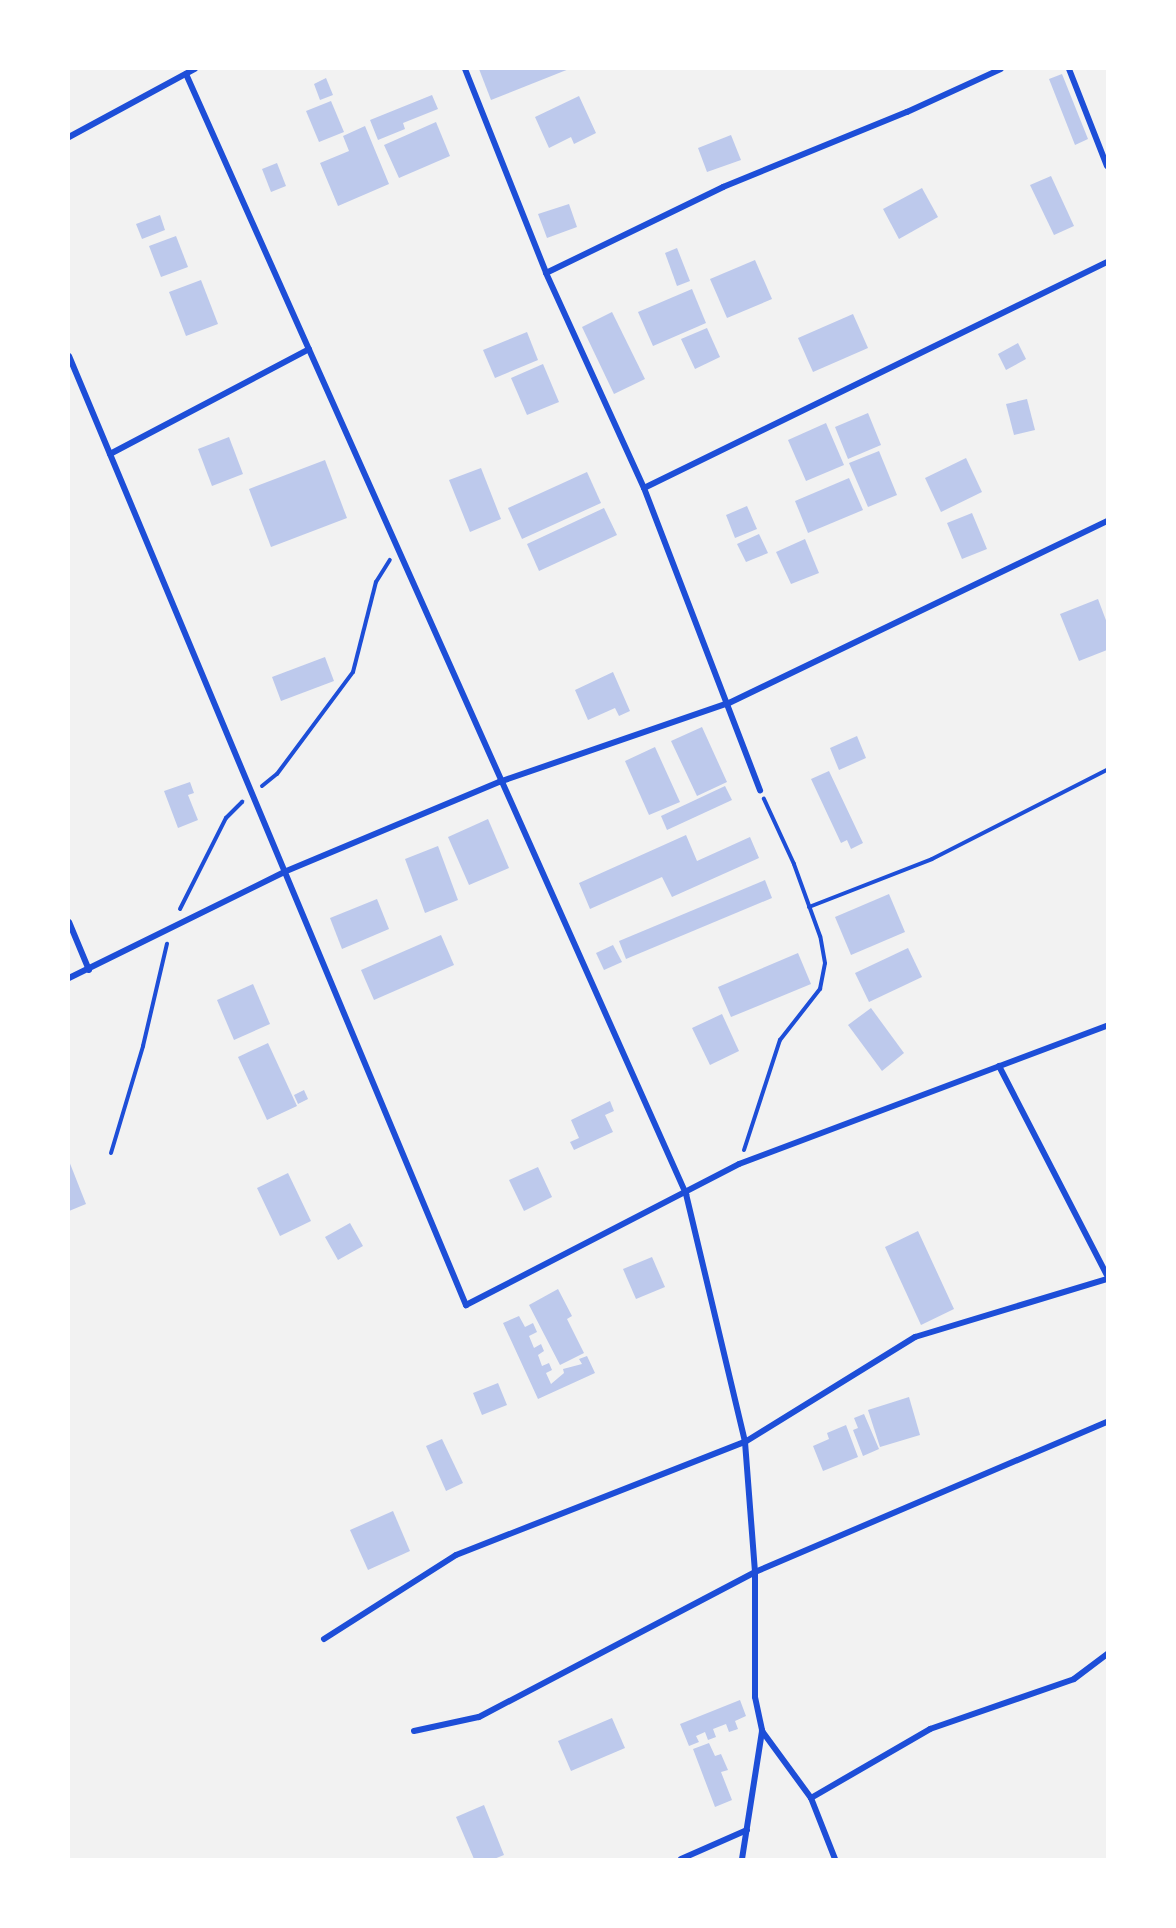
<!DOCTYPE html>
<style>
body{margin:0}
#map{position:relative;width:1176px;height:1928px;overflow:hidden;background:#f2f2f2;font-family:"Varela Round",sans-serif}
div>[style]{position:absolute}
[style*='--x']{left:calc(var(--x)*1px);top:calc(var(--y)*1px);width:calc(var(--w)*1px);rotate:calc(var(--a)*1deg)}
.building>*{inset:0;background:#bdc9ec}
.path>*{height:4px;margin:-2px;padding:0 2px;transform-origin:2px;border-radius:2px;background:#1d4ed8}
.minor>*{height:6px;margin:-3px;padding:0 3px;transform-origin:3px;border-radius:3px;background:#1d4ed8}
span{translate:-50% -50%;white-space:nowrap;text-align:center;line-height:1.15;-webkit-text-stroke:5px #fff;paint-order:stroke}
.frame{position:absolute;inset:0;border:70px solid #fff;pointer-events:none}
</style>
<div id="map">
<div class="building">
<i style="clip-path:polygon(479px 69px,569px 69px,491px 100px)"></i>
<i style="clip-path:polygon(1062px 74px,1088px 139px,1075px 145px,1049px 79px)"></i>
<i style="clip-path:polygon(326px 78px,333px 95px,320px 100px,314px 84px)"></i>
<i style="clip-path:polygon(432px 95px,438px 109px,403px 123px,405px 129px,378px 140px,370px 120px)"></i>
<i style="clip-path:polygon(579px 96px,596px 133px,574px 144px,571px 137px,549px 148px,535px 117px)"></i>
<i style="clip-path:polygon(331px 101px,344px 132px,319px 142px,306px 111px)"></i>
<i style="clip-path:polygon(436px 122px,450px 156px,399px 178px,384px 145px)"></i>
<i style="clip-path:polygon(365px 126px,389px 184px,338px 206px,320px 163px,349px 151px,343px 136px)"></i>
<i style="clip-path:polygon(731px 135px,741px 160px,707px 172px,698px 148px)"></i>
<i style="clip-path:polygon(277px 163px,286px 186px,271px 192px,262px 169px)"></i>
<i style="clip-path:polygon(1051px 176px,1074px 226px,1054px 235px,1030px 185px)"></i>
<i style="clip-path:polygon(922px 188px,938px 217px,899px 239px,883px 209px)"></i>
<i style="clip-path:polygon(569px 204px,577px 227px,547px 238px,538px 214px)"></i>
<i style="clip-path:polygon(160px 215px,165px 230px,142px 239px,136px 224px)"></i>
<i style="clip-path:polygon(176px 236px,188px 267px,161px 277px,149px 246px)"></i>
<i style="clip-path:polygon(677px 248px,690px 281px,677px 286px,665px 253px)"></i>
<i style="clip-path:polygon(755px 260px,772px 299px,727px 318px,710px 279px)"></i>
<i style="clip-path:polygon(201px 280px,218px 324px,186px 336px,169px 292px)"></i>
<i style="clip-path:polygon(692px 289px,706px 323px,653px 346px,638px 312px)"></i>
<i style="clip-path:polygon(612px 312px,645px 379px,614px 394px,582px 327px)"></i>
<i style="clip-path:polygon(853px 314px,868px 348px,813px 372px,798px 338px)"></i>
<i style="clip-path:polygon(707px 328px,720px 357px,695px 369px,681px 339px)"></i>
<i style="clip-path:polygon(527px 332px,538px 360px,495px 378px,483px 350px)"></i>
<i style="clip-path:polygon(1018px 343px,1026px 359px,1006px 370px,998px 354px)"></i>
<i style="clip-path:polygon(543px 364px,559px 402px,527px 415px,511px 378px)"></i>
<i style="clip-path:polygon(1027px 399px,1035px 430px,1014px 435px,1006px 404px)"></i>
<i style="clip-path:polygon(868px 413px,881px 445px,848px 459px,835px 427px)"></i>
<i style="clip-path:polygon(826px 423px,844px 465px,806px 481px,788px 440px)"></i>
<i style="clip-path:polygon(229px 437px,243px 474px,212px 486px,198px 449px)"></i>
<i style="clip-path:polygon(879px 451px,897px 495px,868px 507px,849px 463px)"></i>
<i style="clip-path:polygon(966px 458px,982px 492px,941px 512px,925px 478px)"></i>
<i style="clip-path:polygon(325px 460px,347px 518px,271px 547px,249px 489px)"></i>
<i style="clip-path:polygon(481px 468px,501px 519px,470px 532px,449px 480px)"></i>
<i style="clip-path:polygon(587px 472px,601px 503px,522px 539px,508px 508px)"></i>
<i style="clip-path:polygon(849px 478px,863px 510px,808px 533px,795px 501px)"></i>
<i style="clip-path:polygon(747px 506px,757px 529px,735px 538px,726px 515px)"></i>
<i style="clip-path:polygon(604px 508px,617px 535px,539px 571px,527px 544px)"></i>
<i style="clip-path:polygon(972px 513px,987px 549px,962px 559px,947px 523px)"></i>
<i style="clip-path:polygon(759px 534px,768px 553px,746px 562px,737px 544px)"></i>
<i style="clip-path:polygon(805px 539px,819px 573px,791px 584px,776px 552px)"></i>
<i style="clip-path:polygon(1098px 599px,1107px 623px,1107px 650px,1079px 661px,1060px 614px)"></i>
<i style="clip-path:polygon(325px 657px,334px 681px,281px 701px,272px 677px)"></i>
<i style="clip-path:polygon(613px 672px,630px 711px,619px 716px,615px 708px,588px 720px,575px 690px)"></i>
<i style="clip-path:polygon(702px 727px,727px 782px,697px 796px,671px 741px)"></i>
<i style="clip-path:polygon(857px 736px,866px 758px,839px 770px,830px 748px)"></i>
<i style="clip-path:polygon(655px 747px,680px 802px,649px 815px,625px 761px)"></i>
<i style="clip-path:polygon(829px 771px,863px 843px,851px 849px,847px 840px,841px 843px,811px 779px)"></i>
<i style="clip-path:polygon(190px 782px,194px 793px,188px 795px,198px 820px,178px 828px,164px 791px)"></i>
<i style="clip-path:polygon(725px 786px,732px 800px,667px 830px,661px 816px)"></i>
<i style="clip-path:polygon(488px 819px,509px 868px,469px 885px,448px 837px)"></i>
<i style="clip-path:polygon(686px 835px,697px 861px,750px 837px,759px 858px,672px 897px,662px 877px,590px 909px,579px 883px)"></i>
<i style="clip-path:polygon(438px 846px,458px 900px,425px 913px,405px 859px)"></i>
<i style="clip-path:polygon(765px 880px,772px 898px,626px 959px,619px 941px)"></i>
<i style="clip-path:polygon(889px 894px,905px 932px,851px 955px,835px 917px)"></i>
<i style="clip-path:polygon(377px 899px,389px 929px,342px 949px,330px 918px)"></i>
<i style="clip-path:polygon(441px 935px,454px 965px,374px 1000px,361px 970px)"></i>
<i style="clip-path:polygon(613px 945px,622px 962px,604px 970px,596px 953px)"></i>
<i style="clip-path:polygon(908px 948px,922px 977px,869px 1002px,855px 973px)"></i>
<i style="clip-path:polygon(798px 953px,811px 984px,731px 1017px,718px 987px)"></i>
<i style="clip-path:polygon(253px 984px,270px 1024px,234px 1040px,217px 1000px)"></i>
<i style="clip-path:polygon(871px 1008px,904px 1053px,882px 1071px,848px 1025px)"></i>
<i style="clip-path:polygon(722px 1014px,739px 1051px,710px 1065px,692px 1028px)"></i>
<i style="clip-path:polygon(268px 1043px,297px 1106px,267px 1120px,238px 1057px)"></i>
<i style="clip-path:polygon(304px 1090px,308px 1099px,298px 1104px,294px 1095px)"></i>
<i style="clip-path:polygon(610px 1101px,614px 1111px,605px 1115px,613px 1132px,574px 1150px,570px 1142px,579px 1138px,571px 1120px)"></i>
<i style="clip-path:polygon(69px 1161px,86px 1204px,69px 1211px)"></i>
<i style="clip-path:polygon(538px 1167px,552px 1197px,524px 1211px,509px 1180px)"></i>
<i style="clip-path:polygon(288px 1173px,311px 1221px,280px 1236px,257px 1188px)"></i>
<i style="clip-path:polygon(350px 1223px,363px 1246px,338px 1260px,325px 1237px)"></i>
<i style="clip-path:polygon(918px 1231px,954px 1309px,921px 1325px,885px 1247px)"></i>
<i style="clip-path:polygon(652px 1257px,665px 1287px,636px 1299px,623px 1269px)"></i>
<i style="clip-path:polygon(558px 1289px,572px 1316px,567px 1319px,584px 1353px,560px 1365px,529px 1305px)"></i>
<i style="clip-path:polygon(519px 1316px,525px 1327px,533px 1323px,537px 1332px,529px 1336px,534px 1348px,541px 1344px,544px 1351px,538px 1355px,542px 1366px,549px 1363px,552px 1370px,546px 1373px,551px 1384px,564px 1373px,563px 1369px,582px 1364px,579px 1359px,587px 1356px,595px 1373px,538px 1399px,503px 1323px)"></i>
<i style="clip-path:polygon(498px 1383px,507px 1405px,482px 1415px,473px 1393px)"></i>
<i style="clip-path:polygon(909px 1397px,920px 1435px,880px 1447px,868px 1410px)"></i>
<i style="clip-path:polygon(864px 1414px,879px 1449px,863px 1456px,853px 1430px,858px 1428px,854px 1418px)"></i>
<i style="clip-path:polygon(846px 1425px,858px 1457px,823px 1471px,813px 1446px,829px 1439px,827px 1433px)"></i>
<i style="clip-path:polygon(442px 1439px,463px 1483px,446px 1491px,426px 1446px)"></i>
<i style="clip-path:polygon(393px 1511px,410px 1551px,368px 1570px,350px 1530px)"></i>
<i style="clip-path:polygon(740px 1700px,746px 1716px,735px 1721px,738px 1729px,729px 1732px,726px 1724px,713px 1729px,716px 1737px,708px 1740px,705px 1732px,696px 1736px,699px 1742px,689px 1746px,680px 1724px)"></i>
<i style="clip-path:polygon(612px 1718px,625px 1748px,571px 1771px,558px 1741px)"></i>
<i style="clip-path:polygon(709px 1743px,715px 1756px,721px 1754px,728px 1770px,721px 1772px,732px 1800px,715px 1807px,693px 1749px)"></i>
<i style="clip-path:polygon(484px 1805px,504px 1855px,494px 1859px,474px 1859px,456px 1817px)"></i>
</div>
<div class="path">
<i style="--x:262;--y:786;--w:19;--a:-39"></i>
<i style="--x:277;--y:774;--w:127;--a:-53.3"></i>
<i style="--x:353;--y:672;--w:93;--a:-75.7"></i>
<i style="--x:376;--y:582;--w:26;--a:-58"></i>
<i style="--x:809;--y:907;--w:132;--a:-21.3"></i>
<i style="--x:932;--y:859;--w:196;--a:-27"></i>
<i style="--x:180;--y:909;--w:102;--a:-63.2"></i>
<i style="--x:226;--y:818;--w:23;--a:-45"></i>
<i style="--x:744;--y:1150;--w:116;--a:-71.9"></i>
<i style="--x:780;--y:1040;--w:65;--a:-51.9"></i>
<i style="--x:820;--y:989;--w:26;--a:-79"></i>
<i style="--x:825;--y:963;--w:27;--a:-100"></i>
<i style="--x:820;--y:936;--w:77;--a:-109.9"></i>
<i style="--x:794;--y:864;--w:72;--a:-114.8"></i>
<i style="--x:111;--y:1153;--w:112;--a:-73.3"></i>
<i style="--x:143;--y:1046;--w:105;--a:-76.8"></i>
</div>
<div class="minor">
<i style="--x:465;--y:69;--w:219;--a:68.3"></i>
<i style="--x:546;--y:273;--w:236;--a:65.5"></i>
<i style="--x:644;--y:488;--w:324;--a:69"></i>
<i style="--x:1069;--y:69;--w:104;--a:68.6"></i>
<i style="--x:186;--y:74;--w:1227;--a:65.94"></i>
<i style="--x:686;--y:1194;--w:255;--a:76.6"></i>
<i style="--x:745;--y:1442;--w:130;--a:85.6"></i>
<i style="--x:755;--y:1572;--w:125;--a:90"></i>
<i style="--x:755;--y:1697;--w:35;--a:78"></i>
<i style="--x:762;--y:1731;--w:83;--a:53.8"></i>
<i style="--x:811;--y:1798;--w:66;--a:68.5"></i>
<i style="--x:69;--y:137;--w:143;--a:-28.4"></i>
<i style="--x:546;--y:273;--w:197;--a:-25.9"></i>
<i style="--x:723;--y:187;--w:199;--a:-22.2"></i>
<i style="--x:907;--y:112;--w:103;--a:-24.6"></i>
<i style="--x:69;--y:356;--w:1029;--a:67.3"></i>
<i style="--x:466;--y:1305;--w:307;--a:-27.3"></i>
<i style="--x:739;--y:1164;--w:393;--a:-20.6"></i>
<i style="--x:110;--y:454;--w:225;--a:-27.8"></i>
<i style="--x:644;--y:488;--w:515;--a:-26.02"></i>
<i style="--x:69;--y:922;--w:52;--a:67.4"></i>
<i style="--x:69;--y:978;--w:240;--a:-26.2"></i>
<i style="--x:284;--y:872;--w:233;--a:-22.7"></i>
<i style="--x:499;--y:782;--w:243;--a:-19"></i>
<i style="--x:729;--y:703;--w:420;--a:-25.7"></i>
<i style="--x:999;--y:1066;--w:235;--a:62.7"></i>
<i style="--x:324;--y:1639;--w:156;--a:-32.5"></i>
<i style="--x:456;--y:1555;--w:310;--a:-21.4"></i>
<i style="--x:745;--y:1442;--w:200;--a:-31.7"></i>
<i style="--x:915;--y:1337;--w:201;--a:-16.8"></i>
<i style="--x:414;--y:1731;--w:66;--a:-12.2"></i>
<i style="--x:479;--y:1717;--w:312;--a:-27.7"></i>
<i style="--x:755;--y:1572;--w:383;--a:-23.1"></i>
<i style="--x:811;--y:1798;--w:138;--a:-30.1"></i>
<i style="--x:930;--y:1729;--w:152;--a:-19.1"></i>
<i style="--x:1074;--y:1679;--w:41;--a:-37.1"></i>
<i style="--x:681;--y:1859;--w:72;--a:-23.7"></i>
<i style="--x:742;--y:1859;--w:130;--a:-81.1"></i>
</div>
<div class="frame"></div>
</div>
